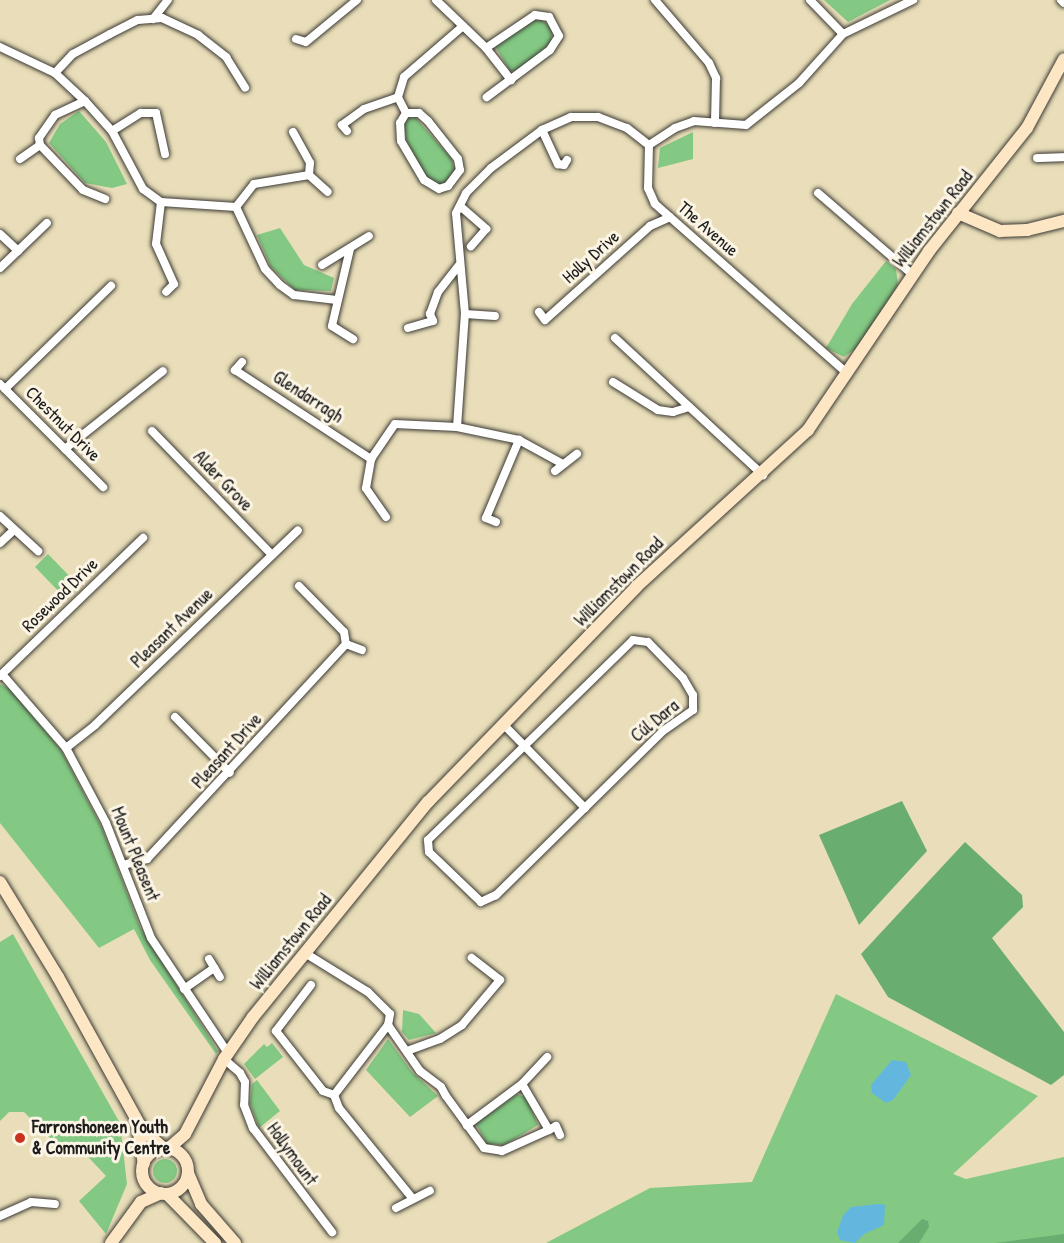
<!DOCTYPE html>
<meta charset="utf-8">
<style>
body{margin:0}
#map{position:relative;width:1064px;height:1243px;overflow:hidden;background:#e9deb9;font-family:"Patrick Hand",sans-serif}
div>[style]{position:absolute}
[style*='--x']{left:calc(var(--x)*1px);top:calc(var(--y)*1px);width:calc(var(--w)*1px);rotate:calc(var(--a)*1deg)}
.green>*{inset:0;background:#83c983}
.round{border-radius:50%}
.forest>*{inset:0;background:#6aad71}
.water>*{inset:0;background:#63b7df}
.roads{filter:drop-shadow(0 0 2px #3b3934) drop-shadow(0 0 2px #3b3934)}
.street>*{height:8px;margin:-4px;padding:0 4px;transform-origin:4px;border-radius:4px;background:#fff}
.secondary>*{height:12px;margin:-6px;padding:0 6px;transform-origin:6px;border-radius:6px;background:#fce6c4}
.secondary>.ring{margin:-6px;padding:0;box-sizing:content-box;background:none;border:12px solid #fce6c4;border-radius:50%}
.dots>*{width:16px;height:16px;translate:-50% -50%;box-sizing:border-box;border:3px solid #fcf5e5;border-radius:50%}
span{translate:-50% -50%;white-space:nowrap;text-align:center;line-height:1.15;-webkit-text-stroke:6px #fcf5e5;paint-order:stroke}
.street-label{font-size:18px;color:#1c1c1c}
.poi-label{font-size:18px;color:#1c1c1c;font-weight:700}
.left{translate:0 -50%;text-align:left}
</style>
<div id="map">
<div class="green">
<i style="clip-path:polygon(824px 0,890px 0,848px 22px)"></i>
<i style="clip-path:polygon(540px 19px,552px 28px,551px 44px,517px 71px,510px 71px,495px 46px,532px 21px)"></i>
<i style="clip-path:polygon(79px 111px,106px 142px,127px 184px,112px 188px,85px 183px,49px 143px,60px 124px)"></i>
<i style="clip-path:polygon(415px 117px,451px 158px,455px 170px,445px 183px,437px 185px,426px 176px,407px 142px,404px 126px,407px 119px)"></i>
<i style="clip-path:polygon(693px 132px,693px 159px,658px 168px,660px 148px)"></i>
<i style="clip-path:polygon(280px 228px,304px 265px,334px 278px,331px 291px,295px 290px,271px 267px,257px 235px)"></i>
<i style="clip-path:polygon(886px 261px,896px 269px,898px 285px,859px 346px,844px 357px,826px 348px,852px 304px)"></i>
<i style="clip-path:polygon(48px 554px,80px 587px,67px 600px,35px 567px)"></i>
<i style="clip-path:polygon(0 684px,10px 689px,61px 750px,102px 828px,140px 927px,218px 1051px,216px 1054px,150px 960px,134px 929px,99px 948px,0 823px)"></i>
<i style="clip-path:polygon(13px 934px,120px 1123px,127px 1184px,106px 1234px,79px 1201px,106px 1176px,77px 1145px,62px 1150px,24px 1112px,9px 1112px,0 1121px,0 942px)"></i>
<i style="clip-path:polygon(836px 994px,1038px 1096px,953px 1174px,966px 1179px,1064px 1157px,1064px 1243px,546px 1243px,650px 1188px,752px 1182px)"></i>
<i style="clip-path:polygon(403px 1010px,419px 1014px,436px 1033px,409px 1040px,402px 1032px)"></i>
<i style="clip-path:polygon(388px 1039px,412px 1072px,438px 1096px,410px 1117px,366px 1070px)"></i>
<i style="clip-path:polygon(272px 1043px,283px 1057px,255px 1079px,244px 1064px,264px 1044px,267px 1047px)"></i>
<i style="clip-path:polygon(257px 1080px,280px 1111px,259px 1128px,250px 1103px,252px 1084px)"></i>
<i style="clip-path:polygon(517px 1094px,527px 1098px,538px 1125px,504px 1145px,487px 1144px,476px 1124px)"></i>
<i class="round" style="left:153px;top:1159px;width:24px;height:24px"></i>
</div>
<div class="forest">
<i style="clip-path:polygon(902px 801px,927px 851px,859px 925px,819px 835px)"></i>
<i style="clip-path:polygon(965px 842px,1022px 895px,1023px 907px,992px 938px,1064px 1032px,1064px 1075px,1051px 1085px,888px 997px,861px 954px)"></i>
<i style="clip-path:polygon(922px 1219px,928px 1221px,929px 1227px,919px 1243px,898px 1243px)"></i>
<i style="clip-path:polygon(1064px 1234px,1064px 1243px,995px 1243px)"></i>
</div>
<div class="water">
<i style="clip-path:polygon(892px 1060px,906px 1062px,911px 1075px,893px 1100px,886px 1103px,872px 1093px,871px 1085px)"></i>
<i style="clip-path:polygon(878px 1204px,885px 1205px,884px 1225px,864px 1234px,855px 1243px,840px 1240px,837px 1233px,843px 1215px,851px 1207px)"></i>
</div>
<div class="roads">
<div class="street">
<i style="--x:436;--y:0;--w:69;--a:43.8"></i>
<i style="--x:486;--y:48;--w:41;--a:52"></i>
<i style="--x:655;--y:0;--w:83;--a:49.4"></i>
<i style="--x:709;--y:63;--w:17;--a:65"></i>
<i style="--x:716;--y:78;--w:45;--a:91.3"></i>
<i style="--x:810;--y:0;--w:47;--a:45.9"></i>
<i style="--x:1061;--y:0;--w:4;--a:45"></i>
<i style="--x:153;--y:19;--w:24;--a:-52"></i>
<i style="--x:296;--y:39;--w:10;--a:17"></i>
<i style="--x:306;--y:42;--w:66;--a:-39.5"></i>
<i style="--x:0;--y:47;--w:61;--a:25.3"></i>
<i style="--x:55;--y:73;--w:41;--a:43"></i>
<i style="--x:85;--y:101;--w:40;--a:48"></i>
<i style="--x:112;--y:131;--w:66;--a:61.9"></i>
<i style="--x:143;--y:189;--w:22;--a:36"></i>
<i style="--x:161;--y:202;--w:75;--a:3.8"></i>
<i style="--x:486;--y:48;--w:59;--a:-34"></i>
<i style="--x:535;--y:15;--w:14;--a:8"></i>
<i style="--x:549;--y:17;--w:21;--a:62"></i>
<i style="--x:559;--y:36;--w:17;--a:123"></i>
<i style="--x:550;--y:50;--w:79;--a:143.3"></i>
<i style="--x:55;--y:73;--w:26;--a:-47"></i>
<i style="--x:73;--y:54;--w:42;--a:-28.4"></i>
<i style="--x:110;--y:34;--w:31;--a:-27"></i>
<i style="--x:138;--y:20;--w:24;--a:-5"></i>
<i style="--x:162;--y:18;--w:40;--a:25"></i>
<i style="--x:198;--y:35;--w:36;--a:38"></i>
<i style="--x:226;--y:57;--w:36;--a:58"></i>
<i style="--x:85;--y:101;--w:33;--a:155"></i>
<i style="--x:55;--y:115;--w:28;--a:125"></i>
<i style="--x:39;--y:138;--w:7;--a:82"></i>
<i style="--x:40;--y:145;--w:62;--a:46.3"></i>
<i style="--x:83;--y:190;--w:24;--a:22"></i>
<i style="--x:406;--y:113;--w:13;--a:0"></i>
<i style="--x:419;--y:113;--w:12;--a:42"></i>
<i style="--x:428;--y:121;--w:48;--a:51.7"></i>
<i style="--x:458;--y:159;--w:11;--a:80"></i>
<i style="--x:460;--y:170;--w:20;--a:127"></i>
<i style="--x:448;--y:186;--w:9;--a:162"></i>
<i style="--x:439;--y:189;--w:17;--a:-149"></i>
<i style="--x:424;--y:180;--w:45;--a:-120.5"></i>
<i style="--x:401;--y:141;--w:18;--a:-93"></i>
<i style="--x:400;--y:123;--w:12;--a:-59"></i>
<i style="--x:406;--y:113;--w:18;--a:-117"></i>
<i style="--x:398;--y:97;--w:21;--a:-73"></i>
<i style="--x:404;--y:77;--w:78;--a:-40.8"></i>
<i style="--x:542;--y:130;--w:38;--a:65"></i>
<i style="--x:558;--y:164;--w:6;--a:9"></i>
<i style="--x:564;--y:165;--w:6;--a:-59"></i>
<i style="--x:112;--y:131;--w:34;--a:-32"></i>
<i style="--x:141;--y:113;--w:15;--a:0"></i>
<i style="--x:156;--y:113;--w:42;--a:77.6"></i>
<i style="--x:347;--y:131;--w:8;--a:-130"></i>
<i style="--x:342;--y:125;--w:27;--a:-36"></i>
<i style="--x:364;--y:109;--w:36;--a:-19"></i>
<i style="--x:293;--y:132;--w:35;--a:61"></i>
<i style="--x:310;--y:163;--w:12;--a:95"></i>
<i style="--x:649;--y:145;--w:31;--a:-33"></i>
<i style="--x:675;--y:128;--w:20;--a:-20"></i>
<i style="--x:694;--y:121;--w:52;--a:4.4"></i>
<i style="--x:746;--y:125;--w:68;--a:-38.4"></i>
<i style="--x:799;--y:83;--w:66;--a:-48.1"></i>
<i style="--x:843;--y:34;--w:78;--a:-25.9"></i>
<i style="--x:1037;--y:158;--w:27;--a:-2"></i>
<i style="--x:20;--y:159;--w:24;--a:-35"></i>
<i style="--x:309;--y:175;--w:25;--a:42"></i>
<i style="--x:818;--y:193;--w:124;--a:40.8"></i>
<i style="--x:161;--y:202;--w:42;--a:96.8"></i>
<i style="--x:156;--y:244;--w:44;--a:65.8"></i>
<i style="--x:174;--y:284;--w:11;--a:135"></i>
<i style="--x:460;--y:206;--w:35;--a:41"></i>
<i style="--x:486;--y:229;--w:23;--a:131"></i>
<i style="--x:236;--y:207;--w:68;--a:64.9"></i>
<i style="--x:265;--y:269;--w:22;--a:47"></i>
<i style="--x:280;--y:285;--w:17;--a:36"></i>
<i style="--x:294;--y:295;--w:43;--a:6.6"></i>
<i style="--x:236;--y:207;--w:29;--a:-52"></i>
<i style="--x:254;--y:184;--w:56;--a:-9.3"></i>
<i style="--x:0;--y:234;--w:25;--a:43"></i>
<i style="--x:350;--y:249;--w:79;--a:103.2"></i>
<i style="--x:332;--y:326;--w:25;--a:32"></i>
<i style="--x:322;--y:265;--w:55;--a:-31.7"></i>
<i style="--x:0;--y:268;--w:65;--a:-43.8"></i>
<i style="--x:539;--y:312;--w:10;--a:53"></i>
<i style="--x:545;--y:320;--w:141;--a:-41.8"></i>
<i style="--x:650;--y:226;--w:22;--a:-24"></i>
<i style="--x:465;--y:314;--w:30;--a:4"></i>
<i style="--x:408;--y:328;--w:26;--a:-16"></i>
<i style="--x:433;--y:321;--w:8;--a:-113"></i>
<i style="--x:430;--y:314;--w:23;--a:-70"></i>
<i style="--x:438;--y:292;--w:34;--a:-52"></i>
<i style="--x:615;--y:338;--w:202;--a:42.8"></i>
<i style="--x:242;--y:362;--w:11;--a:131"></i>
<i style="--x:235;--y:370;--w:163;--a:33.2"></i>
<i style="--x:613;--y:382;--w:53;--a:31.9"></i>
<i style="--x:658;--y:410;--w:15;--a:8"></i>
<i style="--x:673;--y:412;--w:17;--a:-17"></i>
<i style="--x:0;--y:384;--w:146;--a:45"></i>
<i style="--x:5;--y:389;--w:148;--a:-44.2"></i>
<i style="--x:457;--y:427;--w:113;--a:-86"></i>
<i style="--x:465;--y:314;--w:101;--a:-95.1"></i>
<i style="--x:456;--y:213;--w:22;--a:-63"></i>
<i style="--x:466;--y:193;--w:35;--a:-45"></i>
<i style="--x:491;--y:168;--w:64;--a:-36.7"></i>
<i style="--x:542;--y:130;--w:32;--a:-24"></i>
<i style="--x:571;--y:117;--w:27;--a:0"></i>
<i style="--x:598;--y:117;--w:31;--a:21"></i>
<i style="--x:627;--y:128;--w:28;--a:38"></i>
<i style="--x:649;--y:145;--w:43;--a:91.3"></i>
<i style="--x:648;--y:188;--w:17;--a:66"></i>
<i style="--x:655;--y:204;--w:257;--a:41.4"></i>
<i style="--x:152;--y:431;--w:171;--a:45.9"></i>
<i style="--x:65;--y:449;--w:125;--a:-38.5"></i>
<i style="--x:555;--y:471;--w:28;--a:-38"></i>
<i style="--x:0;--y:516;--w:52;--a:42.6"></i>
<i style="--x:386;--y:517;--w:35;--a:-125"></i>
<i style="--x:366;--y:488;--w:29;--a:-80"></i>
<i style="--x:371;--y:459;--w:42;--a:-55.6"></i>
<i style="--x:395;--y:424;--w:62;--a:2.8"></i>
<i style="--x:457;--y:427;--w:63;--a:11.8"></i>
<i style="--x:519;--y:440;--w:50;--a:28.6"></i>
<i style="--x:496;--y:522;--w:11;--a:-158"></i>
<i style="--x:486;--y:518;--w:85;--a:-67.1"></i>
<i style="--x:0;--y:543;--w:19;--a:-43"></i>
<i style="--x:299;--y:586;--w:64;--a:45.6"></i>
<i style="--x:344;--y:632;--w:12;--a:81"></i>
<i style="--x:346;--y:644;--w:17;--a:21"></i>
<i style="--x:633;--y:640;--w:15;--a:8"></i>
<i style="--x:648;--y:642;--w:50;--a:45.8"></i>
<i style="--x:683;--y:678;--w:20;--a:60"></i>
<i style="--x:693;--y:695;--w:15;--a:90"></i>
<i style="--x:693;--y:710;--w:38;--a:145"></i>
<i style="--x:662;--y:732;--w:233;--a:135.5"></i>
<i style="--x:496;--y:895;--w:17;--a:155"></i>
<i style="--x:481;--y:902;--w:72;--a:-136.1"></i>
<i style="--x:429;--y:852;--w:12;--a:-95"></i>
<i style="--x:428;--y:840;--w:286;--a:-44.3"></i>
<i style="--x:2;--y:674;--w:98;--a:49.1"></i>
<i style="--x:66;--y:748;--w:85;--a:61.9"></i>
<i style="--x:106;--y:823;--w:123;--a:68.6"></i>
<i style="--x:151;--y:938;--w:138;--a:56.2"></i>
<i style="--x:0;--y:676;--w:199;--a:-44"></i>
<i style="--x:175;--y:717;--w:78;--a:45.5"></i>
<i style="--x:504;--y:725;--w:116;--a:45.7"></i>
<i style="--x:66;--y:748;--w:37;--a:-38"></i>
<i style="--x:95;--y:725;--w:281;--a:-43.8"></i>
<i style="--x:123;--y:865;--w:25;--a:-14"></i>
<i style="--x:147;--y:859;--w:293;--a:-47.2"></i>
<i style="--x:305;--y:953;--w:74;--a:31.8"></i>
<i style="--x:368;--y:992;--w:31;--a:45"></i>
<i style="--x:390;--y:1014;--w:11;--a:100"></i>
<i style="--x:388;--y:1025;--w:88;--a:127.6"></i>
<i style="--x:209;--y:959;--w:21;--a:59"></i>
<i style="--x:311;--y:985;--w:58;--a:127.3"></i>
<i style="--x:276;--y:1031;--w:76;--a:51.9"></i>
<i style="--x:323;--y:1091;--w:12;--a:20"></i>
<i style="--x:334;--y:1095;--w:14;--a:69"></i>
<i style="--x:339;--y:1108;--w:117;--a:50.9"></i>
<i style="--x:184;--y:989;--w:37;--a:-35"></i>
<i style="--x:388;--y:1025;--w:56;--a:55.2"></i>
<i style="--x:420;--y:1071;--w:26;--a:37"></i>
<i style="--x:441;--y:1087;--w:10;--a:61"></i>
<i style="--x:446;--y:1096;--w:64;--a:53.8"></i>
<i style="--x:484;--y:1148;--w:18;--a:9"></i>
<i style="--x:502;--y:1151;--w:51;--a:-24.1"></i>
<i style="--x:549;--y:1130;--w:53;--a:-120.4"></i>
<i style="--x:522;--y:1084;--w:69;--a:143.3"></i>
<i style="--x:407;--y:1051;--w:35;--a:-20"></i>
<i style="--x:440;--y:1039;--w:26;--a:-32"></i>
<i style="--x:462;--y:1025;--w:59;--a:-49.8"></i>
<i style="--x:500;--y:980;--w:36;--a:-142"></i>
<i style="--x:224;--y:1059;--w:21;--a:41"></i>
<i style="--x:240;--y:1073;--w:10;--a:61"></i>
<i style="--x:245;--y:1082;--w:23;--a:92"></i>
<i style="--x:244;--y:1105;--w:25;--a:69"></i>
<i style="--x:253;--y:1128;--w:131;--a:52.8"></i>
<i style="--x:522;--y:1084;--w:37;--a:-47"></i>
<i style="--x:549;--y:1130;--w:8;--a:-30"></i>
<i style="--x:556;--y:1126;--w:10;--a:66"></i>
<i style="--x:396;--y:1208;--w:38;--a:-27"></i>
<i style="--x:0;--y:1216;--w:34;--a:-24"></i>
<i style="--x:31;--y:1202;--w:24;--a:5"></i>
</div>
<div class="secondary">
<i style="--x:958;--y:213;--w:46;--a:23.2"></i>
<i style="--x:1000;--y:231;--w:27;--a:-2"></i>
<i style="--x:1027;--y:230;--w:38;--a:-14"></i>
<i style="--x:0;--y:882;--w:111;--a:58.6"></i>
<i style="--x:58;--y:977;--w:174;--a:61.1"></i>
<i style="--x:142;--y:1129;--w:28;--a:42"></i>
<i style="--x:138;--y:1127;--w:37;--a:81"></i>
<i style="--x:169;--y:1148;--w:21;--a:-41"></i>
<i style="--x:185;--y:1134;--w:85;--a:-62.5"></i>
<i style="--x:224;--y:1059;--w:51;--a:-55.4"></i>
<i style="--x:253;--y:1017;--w:277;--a:-50.9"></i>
<i style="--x:428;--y:802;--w:299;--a:-45.9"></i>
<i style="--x:636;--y:587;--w:233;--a:-42.4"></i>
<i style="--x:808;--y:430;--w:216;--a:-55.9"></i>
<i style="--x:929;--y:251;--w:157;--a:-51.5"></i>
<i style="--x:1027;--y:128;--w:78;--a:-61.8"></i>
<i class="ring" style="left:142px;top:1148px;width:34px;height:34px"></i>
<i style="--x:188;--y:1173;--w:34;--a:67"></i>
<i style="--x:201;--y:1204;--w:52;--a:48.9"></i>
<i style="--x:167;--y:1194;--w:69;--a:45.6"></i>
<i style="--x:111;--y:1243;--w:51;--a:-53.8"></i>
<i style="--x:141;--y:1202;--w:22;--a:-24"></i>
</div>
</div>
<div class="dots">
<i style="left:20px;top:1138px;background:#c8321e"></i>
</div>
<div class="street-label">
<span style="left:933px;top:219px;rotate:-52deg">Williamstown Road</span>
<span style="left:708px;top:229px;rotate:41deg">The Avenue</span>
<span style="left:591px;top:257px;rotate:-42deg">Holly Drive</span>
<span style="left:308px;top:397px;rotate:33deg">Glendarragh</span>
<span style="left:63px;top:424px;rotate:45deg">Chestnut Drive</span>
<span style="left:223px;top:481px;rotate:46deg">Alder Grove</span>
<span style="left:619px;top:582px;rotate:-45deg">Williamstown Road</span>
<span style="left:60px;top:595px;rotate:-44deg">Rosewood Drive</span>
<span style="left:172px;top:628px;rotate:-44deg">Pleasant Avenue</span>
<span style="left:655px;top:721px;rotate:-39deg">Cúl Dara</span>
<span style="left:227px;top:751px;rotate:-48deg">Pleasant Drive</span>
<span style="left:135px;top:854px;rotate:68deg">Mount Pleasent</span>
<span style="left:291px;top:942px;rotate:-51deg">Williamstown Road</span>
<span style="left:292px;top:1154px;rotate:54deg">Hollymount</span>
</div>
<div class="poi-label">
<span class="left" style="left:32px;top:1138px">Farronshoneen Youth<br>&amp; Community Centre</span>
</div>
</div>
